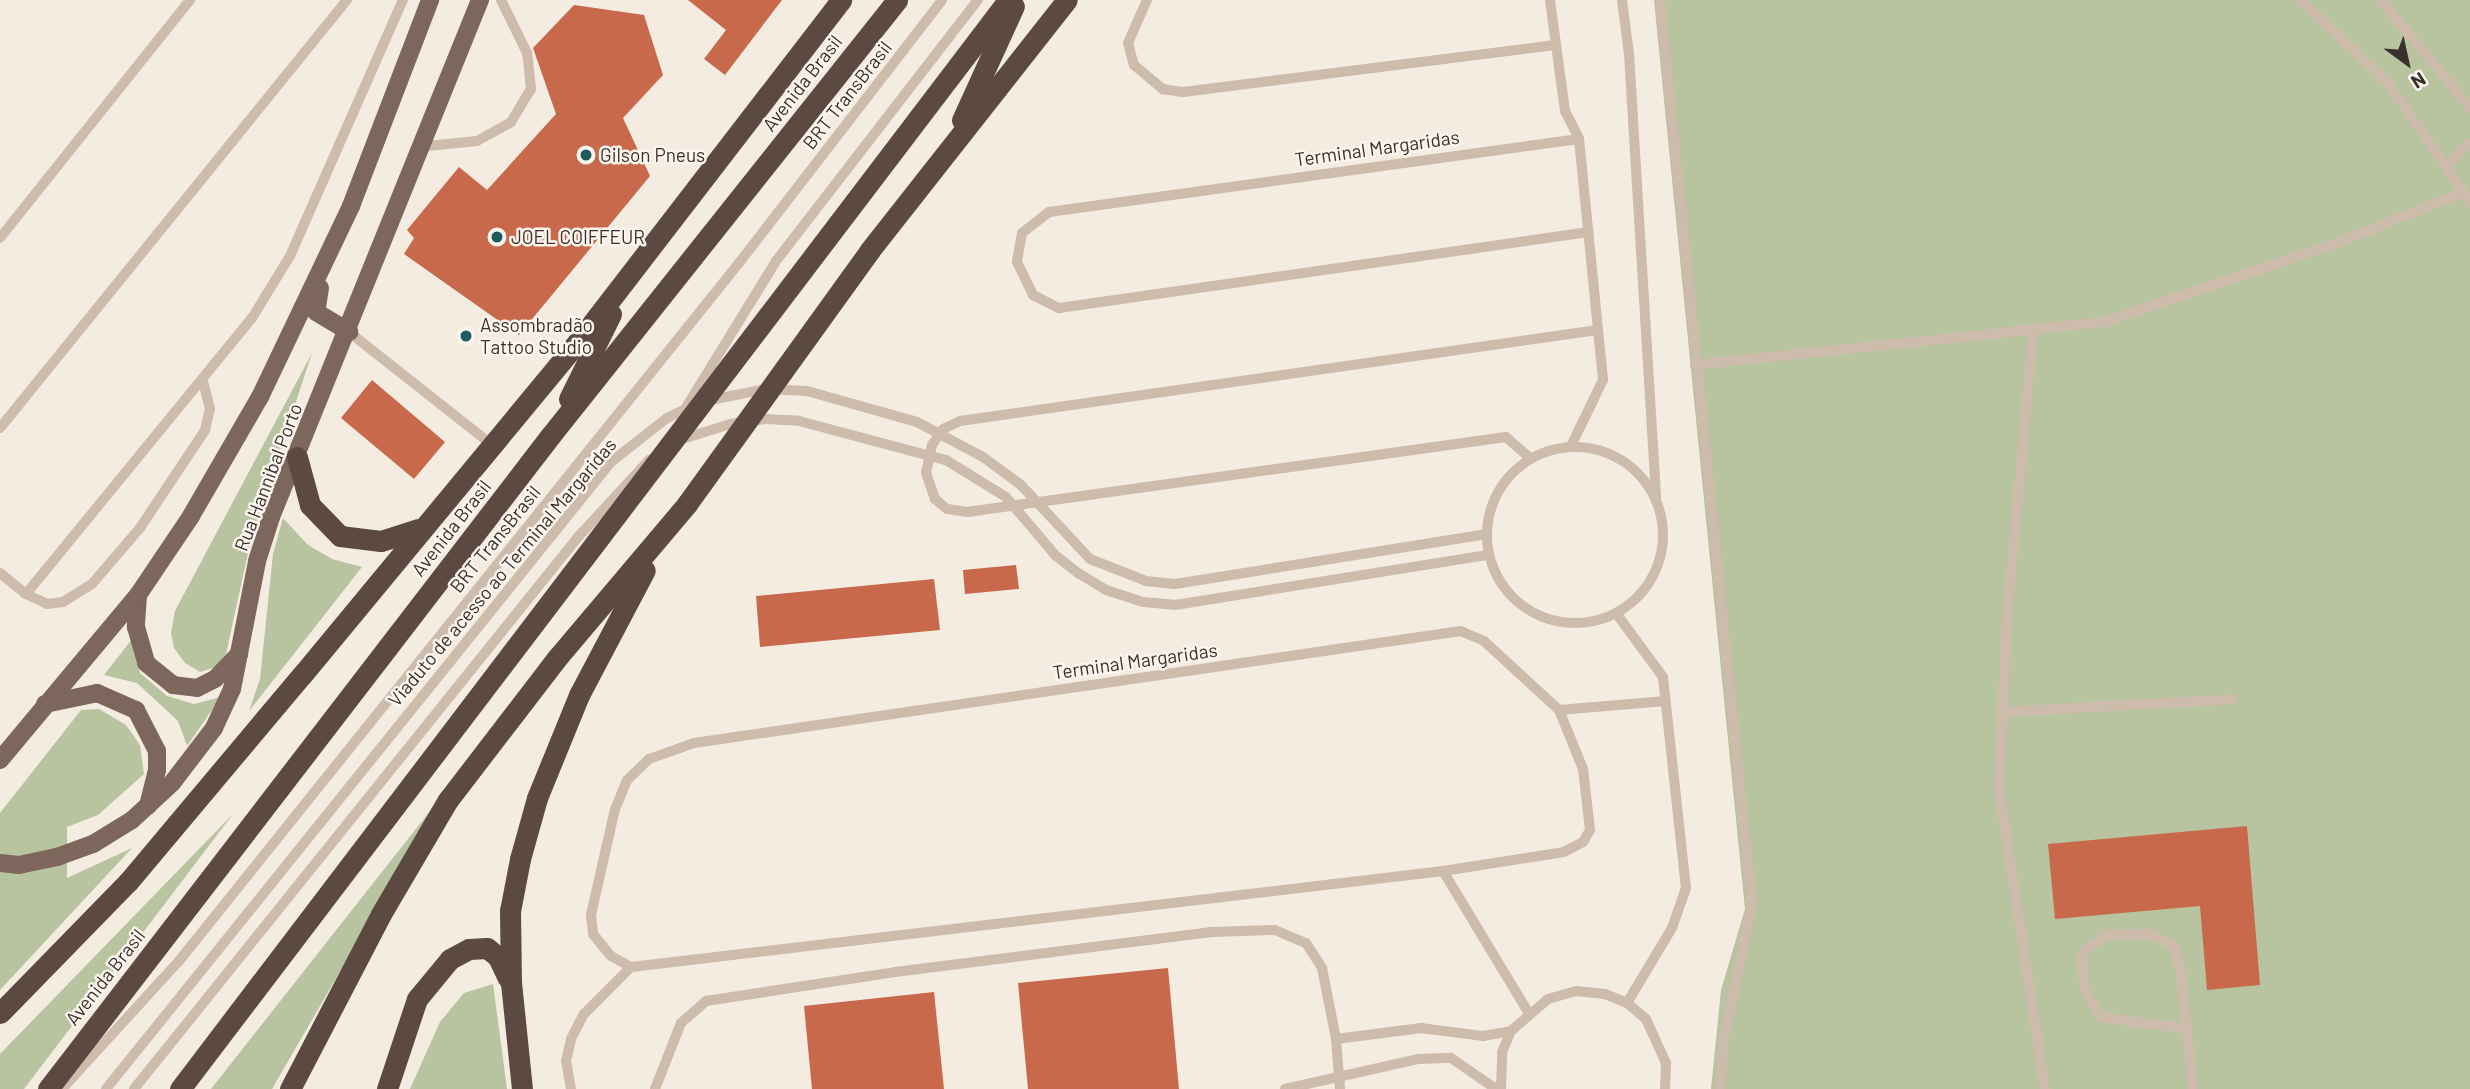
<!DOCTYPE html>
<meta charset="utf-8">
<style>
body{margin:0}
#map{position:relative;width:2470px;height:1089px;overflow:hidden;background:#f4ebe1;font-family:Barlow,sans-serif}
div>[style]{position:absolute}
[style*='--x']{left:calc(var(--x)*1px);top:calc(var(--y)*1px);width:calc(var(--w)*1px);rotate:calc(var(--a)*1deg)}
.green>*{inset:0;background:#b8c4a0}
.building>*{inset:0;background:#c8694b}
.lane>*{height:10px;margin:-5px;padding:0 5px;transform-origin:5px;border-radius:5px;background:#cdbbac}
.lane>.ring{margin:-5px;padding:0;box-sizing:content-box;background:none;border:10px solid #cdbbac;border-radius:50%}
.primary>*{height:18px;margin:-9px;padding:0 9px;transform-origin:9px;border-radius:9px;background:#7d675c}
.highway>*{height:21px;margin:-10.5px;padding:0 10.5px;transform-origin:10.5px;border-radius:10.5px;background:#5c4a42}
.dots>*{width:19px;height:19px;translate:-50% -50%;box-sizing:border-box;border:4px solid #fbf5ee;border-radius:50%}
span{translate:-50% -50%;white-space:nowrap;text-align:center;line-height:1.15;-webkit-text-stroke:5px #fbf5ee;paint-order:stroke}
.street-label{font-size:19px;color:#3b302b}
.poi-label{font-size:19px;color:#3b302b}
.left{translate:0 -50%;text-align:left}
.north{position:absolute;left:2372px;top:28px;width:70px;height:70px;-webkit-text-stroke:5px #fbf5ee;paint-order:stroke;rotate:147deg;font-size:19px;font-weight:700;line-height:28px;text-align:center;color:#3b302b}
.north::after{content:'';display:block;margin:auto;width:24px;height:32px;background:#3b302b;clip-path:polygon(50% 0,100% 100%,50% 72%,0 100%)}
</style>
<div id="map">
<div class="green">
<i style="clip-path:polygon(1654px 0,2470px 0,2470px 1089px,1711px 1089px,1721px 990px,1745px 909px)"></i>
<i style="clip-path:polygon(312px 353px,252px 535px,226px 654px,216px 667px,200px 672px,185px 663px,174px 648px,171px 633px,175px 611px)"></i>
<i style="clip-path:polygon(283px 518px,308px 545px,332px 559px,362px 567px,249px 711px,260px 679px,273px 554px)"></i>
<i style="clip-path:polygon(132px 639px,140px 673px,167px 696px,194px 704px,221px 697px,187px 746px,178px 721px,137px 683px,104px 675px)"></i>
<i style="clip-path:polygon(99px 709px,126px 725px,140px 745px,144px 774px,98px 815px,67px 827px,67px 878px,132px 848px,0 990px,0 813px,81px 710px)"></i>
<i style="clip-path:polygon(441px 797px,272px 1089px,211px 1089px)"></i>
<i style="clip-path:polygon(233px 814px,24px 1089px,0 1089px,0 1054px)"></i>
<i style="clip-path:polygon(493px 984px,507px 1089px,410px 1089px,440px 1022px,464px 993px)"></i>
</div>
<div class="building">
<i style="clip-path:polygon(688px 0,782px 0,725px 75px,704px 59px,726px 30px)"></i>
<i style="clip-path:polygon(574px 5px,644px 15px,663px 75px,623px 118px,650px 176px,519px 335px,404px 254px,414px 238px,407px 230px,459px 167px,487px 190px,556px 114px,533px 48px)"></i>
<i style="clip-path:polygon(372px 380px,445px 442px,414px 479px,341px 418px)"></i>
<i style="clip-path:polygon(1016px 565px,1019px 589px,965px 594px,963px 570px)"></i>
<i style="clip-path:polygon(934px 579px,940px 630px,760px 647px,756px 596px)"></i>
<i style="clip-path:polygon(2247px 826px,2260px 985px,2207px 990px,2200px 906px,2055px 919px,2048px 844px)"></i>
<i style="clip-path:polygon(1168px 968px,1179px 1089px,1028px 1089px,1018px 983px)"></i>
<i style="clip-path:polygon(934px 992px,944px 1089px,812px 1089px,804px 1006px)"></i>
</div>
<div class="lane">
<i style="--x:1147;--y:0;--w:47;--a:113.8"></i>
<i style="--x:1128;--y:43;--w:23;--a:75"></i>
<i style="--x:1134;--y:65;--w:38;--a:40"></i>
<i style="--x:1163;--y:89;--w:20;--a:9"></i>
<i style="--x:1183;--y:92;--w:375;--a:-7.2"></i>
<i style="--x:1550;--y:0;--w:112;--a:82.3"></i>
<i style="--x:1565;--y:111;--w:31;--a:63"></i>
<i style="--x:1579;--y:139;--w:242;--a:84.3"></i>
<i style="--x:1603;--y:380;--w:73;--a:115.9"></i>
<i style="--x:1622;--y:0;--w:54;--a:82.6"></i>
<i style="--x:1629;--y:54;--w:444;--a:86.5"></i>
<i style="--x:1660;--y:0;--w:910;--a:84.2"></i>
<i style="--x:1752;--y:905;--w:137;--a:101.8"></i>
<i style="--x:1724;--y:1039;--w:50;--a:94.6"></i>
<i style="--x:2301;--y:0;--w:120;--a:43.7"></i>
<i style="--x:2388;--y:83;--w:145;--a:55.4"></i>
<i style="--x:2381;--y:0;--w:140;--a:50.5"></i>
<i style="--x:1579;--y:139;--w:535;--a:172.16"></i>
<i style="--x:1049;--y:212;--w:34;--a:142"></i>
<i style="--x:1022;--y:233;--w:29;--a:100"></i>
<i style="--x:1017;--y:262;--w:37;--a:64"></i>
<i style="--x:1033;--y:295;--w:29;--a:27"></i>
<i style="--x:1059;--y:308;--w:535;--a:-8.16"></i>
<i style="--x:418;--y:147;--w:59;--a:-5.8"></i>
<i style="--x:477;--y:141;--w:39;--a:-29"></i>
<i style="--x:511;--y:122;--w:39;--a:-59"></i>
<i style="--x:531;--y:89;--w:36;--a:-96"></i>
<i style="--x:527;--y:53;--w:59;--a:-116.1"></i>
<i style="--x:2448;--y:165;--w:31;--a:-45"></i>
<i style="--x:0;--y:238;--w:305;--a:-51.4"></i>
<i style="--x:349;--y:332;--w:181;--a:38.3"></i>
<i style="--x:2033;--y:332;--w:298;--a:95.2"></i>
<i style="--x:2006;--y:629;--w:160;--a:92.5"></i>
<i style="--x:1999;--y:789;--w:304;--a:81.3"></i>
<i style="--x:1695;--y:365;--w:412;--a:-6"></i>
<i style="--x:2105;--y:322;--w:250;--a:-18.9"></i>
<i style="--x:2342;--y:241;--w:131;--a:-21.9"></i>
<i style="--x:685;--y:409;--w:174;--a:-58.4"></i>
<i style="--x:776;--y:261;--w:330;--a:-52.3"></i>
<i style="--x:0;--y:428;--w:551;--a:-50.97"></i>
<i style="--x:679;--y:440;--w:53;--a:-17.4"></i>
<i style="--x:730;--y:424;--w:35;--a:-8"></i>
<i style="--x:765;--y:419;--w:34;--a:3"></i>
<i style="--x:799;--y:421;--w:152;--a:14.9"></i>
<i style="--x:946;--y:460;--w:70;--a:31.7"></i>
<i style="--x:1006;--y:497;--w:76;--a:49.8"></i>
<i style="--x:1055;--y:555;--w:29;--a:38"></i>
<i style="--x:1078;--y:573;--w:33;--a:31"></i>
<i style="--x:1106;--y:590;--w:39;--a:18"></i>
<i style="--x:1143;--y:602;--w:32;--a:5"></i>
<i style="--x:1175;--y:605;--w:317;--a:-9.1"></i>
<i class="ring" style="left:1487px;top:447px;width:166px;height:166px"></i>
<i style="--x:1530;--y:458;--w:32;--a:-139"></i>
<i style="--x:1506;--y:437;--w:544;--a:172.08"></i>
<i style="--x:967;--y:512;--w:20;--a:-171"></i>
<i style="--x:947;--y:509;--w:16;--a:-140"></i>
<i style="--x:935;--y:499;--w:28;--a:-109"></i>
<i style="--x:926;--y:473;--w:29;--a:-78"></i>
<i style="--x:932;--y:445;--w:19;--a:-55"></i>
<i style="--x:943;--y:429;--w:19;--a:-25"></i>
<i style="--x:960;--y:421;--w:644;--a:-8.12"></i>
<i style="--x:0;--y:573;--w:33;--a:39"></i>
<i style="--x:26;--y:594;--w:23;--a:25"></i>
<i style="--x:47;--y:604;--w:16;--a:-7"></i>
<i style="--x:63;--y:602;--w:34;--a:-32"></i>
<i style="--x:92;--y:584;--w:74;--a:-49.4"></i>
<i style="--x:140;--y:528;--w:118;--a:-56.4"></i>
<i style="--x:205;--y:430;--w:22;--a:-77"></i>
<i style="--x:210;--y:409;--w:29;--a:-104"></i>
<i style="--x:26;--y:594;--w:357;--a:-50.7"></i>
<i style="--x:252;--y:318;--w:73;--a:-58.5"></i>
<i style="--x:290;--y:256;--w:280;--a:-66.2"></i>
<i style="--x:1616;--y:613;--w:79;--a:53.7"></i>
<i style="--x:1663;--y:677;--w:212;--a:83.8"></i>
<i style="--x:1686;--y:888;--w:42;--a:109.3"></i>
<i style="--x:1672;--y:928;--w:87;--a:121"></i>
<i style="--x:1559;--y:710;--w:107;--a:-4.8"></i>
<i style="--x:2003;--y:712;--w:230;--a:-3.2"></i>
<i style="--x:1443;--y:871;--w:165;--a:58.9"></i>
<i style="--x:2187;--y:1029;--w:87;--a:-172.1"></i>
<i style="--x:2101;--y:1017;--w:33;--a:-121"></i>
<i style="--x:2084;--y:989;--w:36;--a:-93"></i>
<i style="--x:2082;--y:953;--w:30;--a:-37"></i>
<i style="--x:2106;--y:935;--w:45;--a:-1.3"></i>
<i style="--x:2151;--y:934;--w:27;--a:28"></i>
<i style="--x:2175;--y:947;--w:22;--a:77"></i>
<i style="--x:2180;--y:968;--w:61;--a:83.5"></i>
<i style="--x:2187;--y:1029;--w:60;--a:84.3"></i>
<i style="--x:1336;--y:1039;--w:86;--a:-7.4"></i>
<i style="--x:1421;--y:1028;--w:63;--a:7.4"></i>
<i style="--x:1483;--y:1036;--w:28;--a:-10"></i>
<i style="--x:62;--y:1089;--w:173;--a:-47.6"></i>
<i style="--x:179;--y:961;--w:895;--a:-51.26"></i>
<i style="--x:739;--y:263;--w:332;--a:-52.3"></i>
<i style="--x:106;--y:1089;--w:805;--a:-51.15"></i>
<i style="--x:611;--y:462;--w:71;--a:-38.2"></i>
<i style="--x:667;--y:418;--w:37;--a:-26"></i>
<i style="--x:700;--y:402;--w:67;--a:-11.1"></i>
<i style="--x:766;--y:389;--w:41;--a:2.8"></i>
<i style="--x:807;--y:391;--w:114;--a:15.7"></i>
<i style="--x:917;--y:422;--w:75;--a:27.9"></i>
<i style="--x:983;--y:457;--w:47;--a:36.4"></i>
<i style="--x:1021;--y:485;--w:101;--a:47"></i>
<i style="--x:1090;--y:559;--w:60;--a:21.4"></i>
<i style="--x:1146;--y:581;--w:29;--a:6"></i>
<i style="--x:1175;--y:584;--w:316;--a:-9.1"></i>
<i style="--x:134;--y:1089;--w:708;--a:-51.19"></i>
<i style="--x:578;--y:537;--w:105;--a:-47.3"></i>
<i style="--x:571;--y:1089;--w:28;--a:-100"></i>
<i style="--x:566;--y:1061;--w:23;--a:-77"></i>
<i style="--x:571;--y:1039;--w:28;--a:-63"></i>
<i style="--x:584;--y:1014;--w:66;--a:-45"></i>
<i style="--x:631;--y:967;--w:818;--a:-6.74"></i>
<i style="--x:1443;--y:871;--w:122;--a:-8.9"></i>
<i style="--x:1564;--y:852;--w:21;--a:-28"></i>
<i style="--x:1583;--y:842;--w:14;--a:-60"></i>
<i style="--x:1590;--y:830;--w:61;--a:-96.5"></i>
<i style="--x:1583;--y:769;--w:64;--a:-112.1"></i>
<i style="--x:1559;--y:710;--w:102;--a:-137.4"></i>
<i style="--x:1484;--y:641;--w:25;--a:-157"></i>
<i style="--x:1461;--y:631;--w:775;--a:171.69"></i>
<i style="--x:694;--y:743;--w:48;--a:160.4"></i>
<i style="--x:649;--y:759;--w:30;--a:136"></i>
<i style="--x:627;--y:780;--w:31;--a:112"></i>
<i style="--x:615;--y:809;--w:109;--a:102.8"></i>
<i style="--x:591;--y:915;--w:19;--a:84"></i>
<i style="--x:593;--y:934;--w:28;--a:51"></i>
<i style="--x:611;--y:956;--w:23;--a:29"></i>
<i style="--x:655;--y:1089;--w:71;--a:-68.5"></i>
<i style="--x:681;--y:1023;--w:33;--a:-41"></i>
<i style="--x:706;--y:1001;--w:191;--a:-8.7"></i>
<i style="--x:895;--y:972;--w:319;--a:-7.2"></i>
<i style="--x:1211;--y:932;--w:64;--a:-1.8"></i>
<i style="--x:1275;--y:930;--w:34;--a:23"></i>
<i style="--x:1306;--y:943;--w:30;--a:57"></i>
<i style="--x:1322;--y:968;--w:72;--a:78.8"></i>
<i style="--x:1336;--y:1039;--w:50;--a:85.4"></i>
<i style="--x:1285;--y:1089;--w:136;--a:-12.7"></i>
<i style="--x:1418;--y:1059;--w:33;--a:-2"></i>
<i style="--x:1451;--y:1058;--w:55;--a:34.6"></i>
<i style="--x:1501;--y:1089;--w:37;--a:-88"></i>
<i style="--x:1502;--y:1052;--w:23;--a:-67"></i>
<i style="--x:1511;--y:1031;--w:49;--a:-40.9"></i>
<i style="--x:1548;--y:999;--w:29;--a:-16"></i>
<i style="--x:1576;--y:991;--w:29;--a:6"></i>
<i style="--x:1605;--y:994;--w:24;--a:22"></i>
<i style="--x:1627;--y:1003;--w:25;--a:40"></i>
<i style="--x:1646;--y:1019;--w:48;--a:65.6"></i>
<i style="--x:1666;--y:1063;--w:26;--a:92"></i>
</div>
<div class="primary">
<i style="--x:320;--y:288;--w:24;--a:99"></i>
<i style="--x:316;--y:312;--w:39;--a:31"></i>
<i style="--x:138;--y:595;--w:32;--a:94"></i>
<i style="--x:136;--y:627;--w:37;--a:74"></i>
<i style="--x:146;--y:663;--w:35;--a:39"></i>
<i style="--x:173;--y:685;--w:24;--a:7"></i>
<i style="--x:197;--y:688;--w:20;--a:-27"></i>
<i style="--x:215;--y:679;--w:35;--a:-46"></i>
<i style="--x:45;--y:704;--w:53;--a:-11.9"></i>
<i style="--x:97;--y:693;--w:43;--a:23.6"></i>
<i style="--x:136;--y:710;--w:46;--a:62.9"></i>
<i style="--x:157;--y:751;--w:19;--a:90"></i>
<i style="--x:157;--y:770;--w:37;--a:104"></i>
<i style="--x:0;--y:760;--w:215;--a:-50.1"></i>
<i style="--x:138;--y:595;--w:95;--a:-56.1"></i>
<i style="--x:191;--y:516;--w:138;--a:-59.9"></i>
<i style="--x:260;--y:397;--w:212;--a:-64.5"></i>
<i style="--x:351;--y:206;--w:221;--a:-69"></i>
<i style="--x:0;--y:863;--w:19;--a:6"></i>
<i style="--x:19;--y:865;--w:39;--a:-12"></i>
<i style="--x:57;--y:857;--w:38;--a:-20"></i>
<i style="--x:93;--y:844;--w:46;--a:-31.6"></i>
<i style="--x:132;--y:820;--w:54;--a:-42.8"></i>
<i style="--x:172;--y:783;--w:69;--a:-52.6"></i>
<i style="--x:214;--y:728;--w:43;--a:-65.2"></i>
<i style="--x:232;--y:689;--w:130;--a:-78.9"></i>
<i style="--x:257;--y:561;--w:46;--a:-72.3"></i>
<i style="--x:271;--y:517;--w:558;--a:-67.99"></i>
</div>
<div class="highway">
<i style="--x:962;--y:120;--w:125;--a:-65.5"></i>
<i style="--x:569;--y:399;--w:95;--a:-63.7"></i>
<i style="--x:297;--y:457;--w:50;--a:74.8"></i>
<i style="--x:310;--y:505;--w:43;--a:45.9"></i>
<i style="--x:340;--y:536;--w:41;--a:7"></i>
<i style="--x:381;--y:541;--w:39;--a:-18"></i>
<i style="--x:0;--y:1013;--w:183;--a:-45.7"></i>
<i style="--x:128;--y:882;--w:270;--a:-50"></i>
<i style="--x:302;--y:675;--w:431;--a:-50.4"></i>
<i style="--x:577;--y:343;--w:433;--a:-52.4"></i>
<i style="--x:48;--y:1089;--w:825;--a:-52.44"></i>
<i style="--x:551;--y:435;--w:556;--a:-51.5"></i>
<i style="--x:180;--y:1089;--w:1368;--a:-52.75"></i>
<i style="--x:290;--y:1089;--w:197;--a:-62.5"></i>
<i style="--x:381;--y:914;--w:132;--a:-59.6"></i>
<i style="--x:448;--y:800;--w:179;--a:-52.5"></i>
<i style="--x:557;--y:658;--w:202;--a:-49.8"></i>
<i style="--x:687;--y:504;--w:313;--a:-54.2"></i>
<i style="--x:870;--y:250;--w:318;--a:-51.8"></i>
<i style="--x:387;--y:1089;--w:95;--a:-71.6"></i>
<i style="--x:417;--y:999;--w:52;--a:-50.5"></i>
<i style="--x:450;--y:959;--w:21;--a:-28"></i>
<i style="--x:469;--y:949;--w:18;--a:-3"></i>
<i style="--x:487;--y:948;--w:14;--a:39"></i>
<i style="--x:498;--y:957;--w:23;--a:65"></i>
<i style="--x:522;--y:1089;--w:107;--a:-95.9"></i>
<i style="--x:511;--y:983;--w:72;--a:-90.8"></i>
<i style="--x:510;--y:911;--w:53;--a:-79.1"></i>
<i style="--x:520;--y:859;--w:63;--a:-74.4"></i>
<i style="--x:537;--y:798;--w:111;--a:-67.8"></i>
<i style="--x:579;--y:695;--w:141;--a:-62.2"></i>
</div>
<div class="dots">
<i style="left:586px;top:155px;background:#1f5a5e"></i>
<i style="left:497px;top:237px;background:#1f5a5e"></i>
<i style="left:466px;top:336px;background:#1f5a5e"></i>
</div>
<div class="street-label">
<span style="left:802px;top:83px;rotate:-52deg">Avenida Brasil</span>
<span style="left:847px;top:95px;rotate:-52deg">BRT TransBrasil</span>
<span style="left:1377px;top:148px;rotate:-8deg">Terminal Margaridas</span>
<span style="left:268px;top:477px;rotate:-69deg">Rua Hannibal Porto</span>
<span style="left:451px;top:528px;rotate:-52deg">Avenida Brasil</span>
<span style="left:495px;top:539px;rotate:-51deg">BRT TransBrasil</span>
<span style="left:502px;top:572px;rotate:-50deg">Viaduto de acesso ao Terminal Margaridas</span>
<span style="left:1135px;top:661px;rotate:-8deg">Terminal Margaridas</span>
<span style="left:105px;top:977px;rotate:-52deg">Avenida Brasil</span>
</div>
<div class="poi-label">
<span class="left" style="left:600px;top:155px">Gilson Pneus</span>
<span class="left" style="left:511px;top:237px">JOEL COIFFEUR</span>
<span class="left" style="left:480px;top:336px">Assombradão<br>Tattoo Studio</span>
</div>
<div class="north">N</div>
</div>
